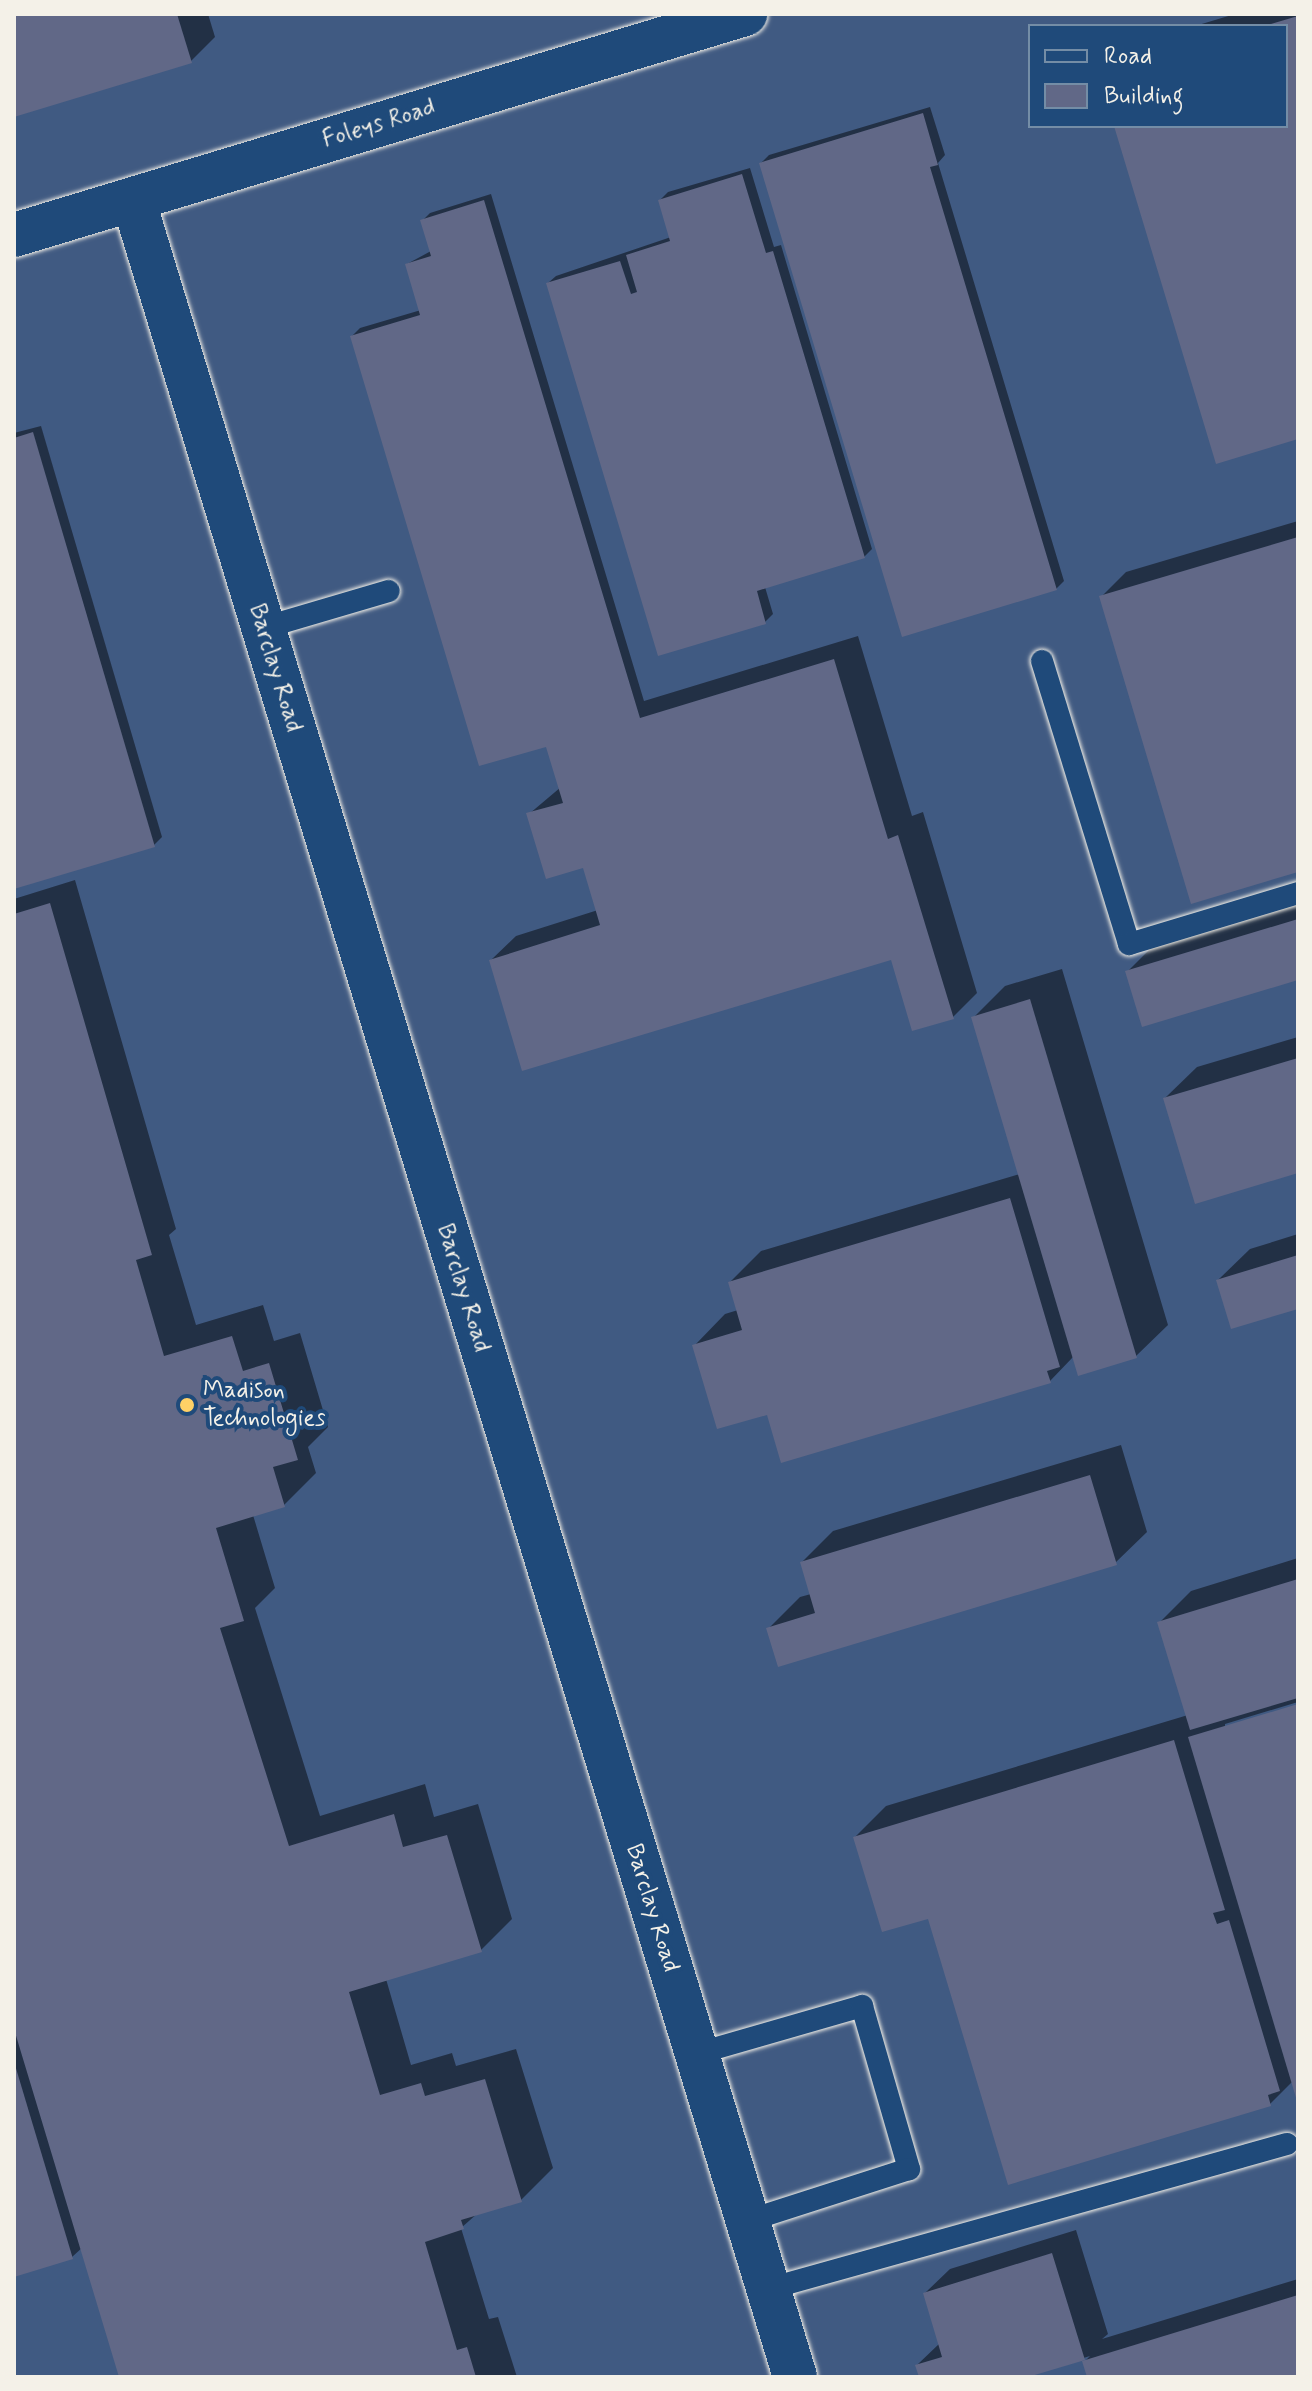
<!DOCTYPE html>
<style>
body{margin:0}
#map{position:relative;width:1312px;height:2391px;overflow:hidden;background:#2c507d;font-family:Mynerve,sans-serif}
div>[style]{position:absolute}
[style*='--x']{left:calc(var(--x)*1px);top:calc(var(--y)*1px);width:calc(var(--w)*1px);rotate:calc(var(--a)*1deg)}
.built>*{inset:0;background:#405a82}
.shadow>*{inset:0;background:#0007}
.building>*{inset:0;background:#616887}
.roads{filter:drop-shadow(0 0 2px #f4f1e8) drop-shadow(0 0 2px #f4f1e8)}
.service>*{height:22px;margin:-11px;padding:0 11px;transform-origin:11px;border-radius:11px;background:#1f4a7a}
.minor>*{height:44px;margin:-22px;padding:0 22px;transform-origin:22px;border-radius:22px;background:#1f4a7a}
.dots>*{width:22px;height:22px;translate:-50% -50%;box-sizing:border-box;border:4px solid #1f4a7a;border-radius:50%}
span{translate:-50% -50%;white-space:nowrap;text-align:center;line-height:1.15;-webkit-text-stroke:8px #1f4a7a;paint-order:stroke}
.street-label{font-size:24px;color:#f4f1e8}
.poi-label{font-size:24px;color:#f4f1e8}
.left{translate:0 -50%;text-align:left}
.frame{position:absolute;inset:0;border:16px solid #f4f1e8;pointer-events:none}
.legend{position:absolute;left:1028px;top:24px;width:260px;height:104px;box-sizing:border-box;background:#1f4a7a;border:2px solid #748da6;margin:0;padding:10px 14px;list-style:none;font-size:24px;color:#f4f1e8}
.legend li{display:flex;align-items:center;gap:16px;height:40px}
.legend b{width:40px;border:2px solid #748da6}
</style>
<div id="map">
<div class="built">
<i style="clip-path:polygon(evenodd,14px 14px,1298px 14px,1298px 2377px,14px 2377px,14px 14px,1030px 26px,1286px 26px,1286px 126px,1030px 126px,1030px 26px)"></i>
</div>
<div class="shadow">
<i style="clip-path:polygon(14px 14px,208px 14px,215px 37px,191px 61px,14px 115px)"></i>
<i style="clip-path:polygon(1235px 14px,1298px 14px,1298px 437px,1116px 126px,1286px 126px,1286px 26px,1195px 26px)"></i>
<i style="clip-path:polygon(930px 107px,945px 155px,938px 163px,1064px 581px,1056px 589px,761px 163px,769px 155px)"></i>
<i style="clip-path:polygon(750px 168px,774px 247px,781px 245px,872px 549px,864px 557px,765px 587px,773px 614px,765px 622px,548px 283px,556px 276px,671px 237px,660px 200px,668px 192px)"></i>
<i style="clip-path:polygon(491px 194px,644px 701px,858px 636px,912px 816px,923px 812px,977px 993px,953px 1017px,892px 957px,491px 960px,516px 936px,598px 910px,584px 865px,529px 814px,561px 787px,549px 747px,352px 336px,360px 328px,421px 310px,407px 264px,431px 251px,422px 221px,430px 213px)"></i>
<i style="clip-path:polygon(41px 426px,162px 837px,154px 845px,14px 887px,14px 433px)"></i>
<i style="clip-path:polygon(1298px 521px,1298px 870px,1101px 597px,1126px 572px)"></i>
<i style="clip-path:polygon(75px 880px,176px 1229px,169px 1235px,196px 1325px,263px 1305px,274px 1341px,300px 1333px,328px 1427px,308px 1447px,316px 1473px,284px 1505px,253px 1515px,275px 1588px,255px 1608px,320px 1816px,425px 1784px,434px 1817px,478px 1804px,512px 1919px,481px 1950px,386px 1979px,411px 2065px,452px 2053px,456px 2066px,516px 2049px,553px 2168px,521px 2200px,478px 2213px,461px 2228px,489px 2319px,498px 2317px,517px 2377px,122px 2377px,83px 2247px,72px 2257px,14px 2275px,14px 899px)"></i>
<i style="clip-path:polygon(1298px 899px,1298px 978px,1127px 972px,1159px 940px)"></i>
<i style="clip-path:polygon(1062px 969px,1168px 1325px,1136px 1356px,1074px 1356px,1050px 1381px,768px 1412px,694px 1346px,725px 1314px,738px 1310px,730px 1282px,761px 1251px,1020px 1174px,973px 1018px,1005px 986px)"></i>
<i style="clip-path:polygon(1298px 1037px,1298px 1171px,1165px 1098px,1197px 1067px)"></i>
<i style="clip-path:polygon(1298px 1234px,1298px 1307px,1218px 1280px,1250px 1249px)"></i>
<i style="clip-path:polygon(1121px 1445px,1147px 1532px,1115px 1563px,768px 1629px,800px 1597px,811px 1594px,802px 1562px,833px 1531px)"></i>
<i style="clip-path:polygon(1298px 1558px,1298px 1702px,1225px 1724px,1225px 1728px,1298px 1706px,1298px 2096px,1293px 2081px,1270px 2104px,929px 1916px,855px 1837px,886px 1806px,1188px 1715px,1160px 1622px,1191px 1591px)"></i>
<i style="clip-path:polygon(1076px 2230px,1108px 2334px,1102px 2339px,1298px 2279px,1298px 2377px,1089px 2377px,1084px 2362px,1090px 2356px,1021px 2377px,921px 2377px,917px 2365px,940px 2343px,925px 2293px,950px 2269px)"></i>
</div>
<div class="building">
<i style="clip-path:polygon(14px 14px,177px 14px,192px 63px,14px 117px)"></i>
<i style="clip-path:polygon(1298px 16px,1298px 439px,1216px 464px,1114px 126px,1286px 126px,1286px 26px,1267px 25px)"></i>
<i style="clip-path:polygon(923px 113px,938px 165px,930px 167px,1057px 590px,902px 637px,759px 163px)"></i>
<i style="clip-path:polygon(742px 174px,766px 253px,773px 251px,865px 558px,757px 591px,766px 624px,658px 656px,546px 283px,620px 261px,631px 294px,637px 292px,626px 255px,670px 241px,658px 200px)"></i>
<i style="clip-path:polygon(484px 200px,640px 718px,834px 659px,888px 839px,898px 835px,954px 1019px,912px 1031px,891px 960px,522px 1071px,489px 960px,600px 925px,583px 868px,546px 879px,526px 813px,563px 803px,546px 747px,479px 766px,350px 336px,420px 315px,405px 264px,431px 256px,420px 220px)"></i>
<i style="clip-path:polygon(33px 432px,155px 847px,14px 889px,14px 438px)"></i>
<i style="clip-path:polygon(1298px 537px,1298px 872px,1191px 904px,1099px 596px)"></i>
<i style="clip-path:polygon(50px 903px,152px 1255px,136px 1260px,164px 1356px,232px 1336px,243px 1371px,269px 1363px,298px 1460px,273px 1467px,285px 1507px,216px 1528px,244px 1621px,220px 1628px,289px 1846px,394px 1814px,403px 1847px,447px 1835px,482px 1952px,349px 1992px,380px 2095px,421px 2083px,425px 2096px,485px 2079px,522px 2202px,461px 2220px,464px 2229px,425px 2242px,457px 2350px,467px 2347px,476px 2377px,119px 2377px,14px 2029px,14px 914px)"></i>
<i style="clip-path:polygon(1298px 919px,1298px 980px,1142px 1027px,1125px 971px)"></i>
<i style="clip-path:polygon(1030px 999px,1137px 1358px,1078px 1376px,971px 1017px)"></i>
<i style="clip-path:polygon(1298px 1058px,1298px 1173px,1195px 1204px,1163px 1098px)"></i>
<i style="clip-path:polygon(1010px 1198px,1060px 1367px,1047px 1371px,1051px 1383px,781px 1463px,767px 1415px,717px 1429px,692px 1345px,742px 1330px,728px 1282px)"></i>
<i style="clip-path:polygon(1298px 1255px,1298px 1309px,1231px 1329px,1216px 1280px)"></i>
<i style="clip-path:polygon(1090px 1475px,1117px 1565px,778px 1667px,766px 1628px,815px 1613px,800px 1562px)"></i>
<i style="clip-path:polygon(1298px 1579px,1298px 1698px,1190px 1730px,1157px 1622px)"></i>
<i style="clip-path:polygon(1298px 1704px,1298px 2101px,1297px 2101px,1188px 1737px)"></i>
<i style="clip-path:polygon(1174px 1740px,1225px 1910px,1213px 1913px,1217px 1924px,1229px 1920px,1280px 2091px,1268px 2095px,1271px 2106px,1008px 2185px,928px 1919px,882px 1932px,853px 1837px)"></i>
<i style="clip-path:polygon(15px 2065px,73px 2259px,14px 2277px,14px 2066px)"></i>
<i style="clip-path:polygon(1052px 2253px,1085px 2360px,1028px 2377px,919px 2377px,915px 2365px,942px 2357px,923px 2293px)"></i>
<i style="clip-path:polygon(1298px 2295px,1298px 2377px,1087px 2377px,1082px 2361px)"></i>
</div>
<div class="roads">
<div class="service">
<i style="--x:263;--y:628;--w:131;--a:-16.4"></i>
<i style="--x:1042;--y:661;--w:296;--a:72.9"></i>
<i style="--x:1129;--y:944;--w:177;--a:-16.8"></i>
<i style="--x:696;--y:2054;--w:173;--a:-16.1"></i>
<i style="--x:862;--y:2006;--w:170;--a:73.9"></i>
<i style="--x:909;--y:2169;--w:170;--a:162.2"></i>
<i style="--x:768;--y:2289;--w:539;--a:-15.61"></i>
</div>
<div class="minor">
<i style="--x:133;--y:199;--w:2276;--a:73.09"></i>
<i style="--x:14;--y:235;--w:764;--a:-16.82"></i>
</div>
</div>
<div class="dots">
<i style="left:187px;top:1405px;background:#ffd166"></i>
</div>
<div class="street-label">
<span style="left:379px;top:124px;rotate:-17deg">Foleys Road</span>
<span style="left:275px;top:668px;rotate:73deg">Barclay Road</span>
<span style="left:463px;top:1288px;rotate:73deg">Barclay Road</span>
<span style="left:652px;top:1908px;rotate:73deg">Barclay Road</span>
</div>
<div class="poi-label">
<span class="left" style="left:203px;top:1405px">Madison<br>Technologies</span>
</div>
<div class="frame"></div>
<ul class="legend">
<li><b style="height:10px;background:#1f4a7a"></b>Road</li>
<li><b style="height:22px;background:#616887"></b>Building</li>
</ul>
</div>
